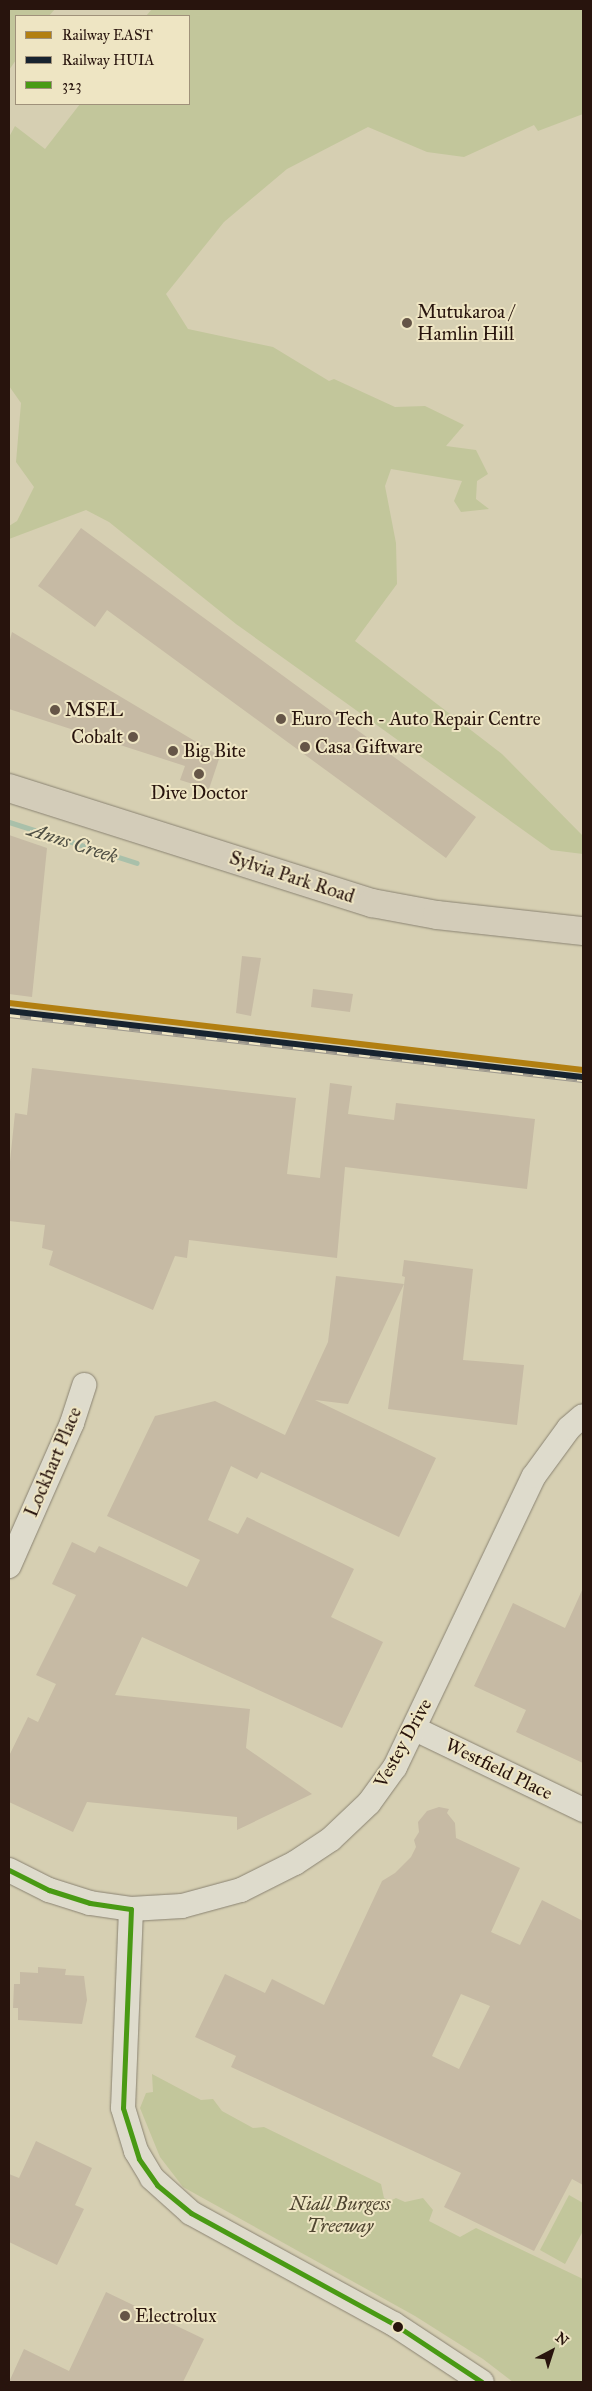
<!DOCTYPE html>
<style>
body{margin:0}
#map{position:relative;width:592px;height:2391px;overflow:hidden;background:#d6cfb2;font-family:"IM FELL Great Primer",serif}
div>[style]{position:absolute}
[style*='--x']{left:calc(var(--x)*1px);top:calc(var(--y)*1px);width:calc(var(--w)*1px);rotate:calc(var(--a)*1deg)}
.green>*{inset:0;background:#c2c69b}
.stream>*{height:5px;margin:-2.5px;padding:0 2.5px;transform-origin:2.5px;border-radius:2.5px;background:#a9c0aa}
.building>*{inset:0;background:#c6baa4}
.roads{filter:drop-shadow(0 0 1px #8a8372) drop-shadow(0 0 1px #8a8372)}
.minor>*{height:24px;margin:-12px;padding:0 12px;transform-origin:12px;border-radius:12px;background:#dedbcc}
.major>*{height:28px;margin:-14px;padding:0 14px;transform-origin:14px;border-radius:14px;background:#d3ccb9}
.rail>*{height:5.5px;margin-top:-2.75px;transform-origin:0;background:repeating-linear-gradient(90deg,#eee5c3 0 11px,#9d988d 0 22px);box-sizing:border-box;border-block:1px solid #9d988d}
.bus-1>*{height:5px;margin:-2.5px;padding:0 2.5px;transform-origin:2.5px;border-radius:2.5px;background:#499a14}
.rail-1>*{height:6px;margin:-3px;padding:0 3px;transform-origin:3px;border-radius:3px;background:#b27f11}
.rail-2>*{height:6px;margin:-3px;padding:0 3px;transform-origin:3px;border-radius:3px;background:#17232f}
.dots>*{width:14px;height:14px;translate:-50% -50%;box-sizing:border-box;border:2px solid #eee5c3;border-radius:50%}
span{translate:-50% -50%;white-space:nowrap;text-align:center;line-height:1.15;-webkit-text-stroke:4px #eee5c3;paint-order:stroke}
.poi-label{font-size:19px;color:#28140d}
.left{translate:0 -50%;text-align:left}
.right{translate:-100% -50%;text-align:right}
.street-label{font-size:19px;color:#28140d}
.park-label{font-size:19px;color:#514732;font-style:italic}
.water-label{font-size:20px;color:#4e4e43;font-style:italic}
.frame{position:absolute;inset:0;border:10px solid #28140d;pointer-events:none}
.legend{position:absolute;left:15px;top:15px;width:175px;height:90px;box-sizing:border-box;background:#eee5c3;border:1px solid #9f917a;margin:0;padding:6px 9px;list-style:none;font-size:15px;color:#28140d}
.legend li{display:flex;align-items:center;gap:10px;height:25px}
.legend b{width:25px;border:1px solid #9f917a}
.north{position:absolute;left:527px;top:2326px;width:50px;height:50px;-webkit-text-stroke:4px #eee5c3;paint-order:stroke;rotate:40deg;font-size:14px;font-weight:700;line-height:20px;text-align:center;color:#28140d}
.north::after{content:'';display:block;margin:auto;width:18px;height:22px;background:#28140d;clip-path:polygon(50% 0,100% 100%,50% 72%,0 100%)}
</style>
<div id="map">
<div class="green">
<i style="clip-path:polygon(9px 9px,55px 9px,49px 16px,16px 16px,16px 60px,9px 70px)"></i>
<i style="clip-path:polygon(152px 9px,583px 9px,583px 114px,538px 131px,534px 125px,464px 157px,427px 152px,368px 127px,287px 169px,224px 222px,166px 294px,188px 329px,273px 347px,329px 381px,334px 379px,395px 407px,425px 406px,464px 425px,446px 446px,476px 450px,488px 474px,477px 481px,476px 499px,489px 509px,461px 512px,454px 501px,462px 481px,391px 469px,385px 486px,396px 543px,397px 584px,355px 641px,502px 754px,583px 836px,583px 854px,551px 850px,236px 624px,109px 522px,86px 510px,9px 539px,9px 526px,17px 521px,34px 487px,16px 462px,21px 403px,9px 386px,9px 137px,15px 126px,45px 149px,80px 104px,189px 104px,189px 16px,146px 16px)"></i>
<i style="clip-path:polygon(152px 2074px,201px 2100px,213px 2099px,222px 2111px,253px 2128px,264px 2127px,381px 2184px,384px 2198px,390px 2201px,396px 2198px,405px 2202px,423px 2198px,433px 2210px,429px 2221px,460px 2237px,476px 2228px,583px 2279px,583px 2382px,513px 2382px,483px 2359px,415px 2316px,183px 2187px,160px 2157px,140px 2108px,146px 2093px,153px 2092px)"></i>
<i style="clip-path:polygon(569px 2195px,583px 2203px,583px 2231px,565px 2264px,540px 2250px)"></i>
</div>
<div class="stream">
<i style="--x:9;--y:822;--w:134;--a:17.8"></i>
</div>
<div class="building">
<i style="clip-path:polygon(81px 528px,476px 817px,446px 858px,107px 610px,95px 627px,38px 586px)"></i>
<i style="clip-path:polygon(12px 632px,220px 756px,209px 789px,180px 780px,185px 766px,9px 709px,9px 643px)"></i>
<i style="clip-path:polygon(9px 835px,47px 848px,32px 997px,9px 994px)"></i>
<i style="clip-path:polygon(242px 956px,261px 958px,251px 1016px,236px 1013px)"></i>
<i style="clip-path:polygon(313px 989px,353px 994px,350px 1012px,311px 1007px)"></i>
<i style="clip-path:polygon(32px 1068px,296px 1098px,287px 1174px,320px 1178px,330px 1083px,352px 1086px,348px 1114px,394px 1120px,396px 1103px,535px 1119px,527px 1189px,345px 1167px,337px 1258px,189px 1240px,187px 1258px,175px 1256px,153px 1310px,49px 1265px,53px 1251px,42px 1248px,45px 1225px,9px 1221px,9px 1171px,15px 1113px,27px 1115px)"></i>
<i style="clip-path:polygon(404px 1260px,473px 1269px,463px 1360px,524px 1365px,517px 1425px,388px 1409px,405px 1277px,402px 1276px)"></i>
<i style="clip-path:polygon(336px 1276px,404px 1284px,348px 1404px,315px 1400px,436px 1458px,399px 1537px,261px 1472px,257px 1479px,231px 1466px,208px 1520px,238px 1534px,247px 1517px,354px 1569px,331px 1617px,383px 1642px,342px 1728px,142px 1637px,115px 1695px,250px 1709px,246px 1748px,312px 1794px,237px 1830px,237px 1817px,87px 1802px,73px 1832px,9px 1802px,9px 1756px,28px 1717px,38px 1722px,56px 1684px,36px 1675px,76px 1595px,52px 1584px,72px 1542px,95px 1553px,99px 1546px,187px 1587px,200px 1560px,107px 1516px,155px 1416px,215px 1401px,285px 1435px,328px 1342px)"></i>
<i style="clip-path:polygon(583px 1588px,583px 1763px,516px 1732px,526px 1710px,474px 1686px,513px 1603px,565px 1628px)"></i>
<i style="clip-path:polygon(evenodd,439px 1807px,449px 1809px,447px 1813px,455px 1823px,456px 1838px,520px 1868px,491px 1932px,520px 1945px,542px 1900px,583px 1921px,583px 2185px,572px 2179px,534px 2251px,444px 2207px,461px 2173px,231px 2067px,236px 2056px,195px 2037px,225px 1974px,265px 1993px,272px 1979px,324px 2005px,382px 1881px,395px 1873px,411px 1857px,416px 1847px,414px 1840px,419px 1832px,418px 1822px,427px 1811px,439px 1807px,461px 1994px,490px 2006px,459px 2069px,432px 2056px,461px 1994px)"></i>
<i style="clip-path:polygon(38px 1967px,66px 1969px,65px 1975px,84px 1976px,87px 2000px,82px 2024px,18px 2020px,18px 2008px,13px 2008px,14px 1984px,20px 1984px,20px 1972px,38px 1973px)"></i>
<i style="clip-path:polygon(36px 2141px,92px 2168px,75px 2205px,84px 2209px,57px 2265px,9px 2242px,9px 2174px,19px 2178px)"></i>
<i style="clip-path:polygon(106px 2292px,204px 2339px,183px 2382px,9px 2382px,24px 2349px,69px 2371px)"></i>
</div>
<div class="roads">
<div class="minor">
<i style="--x:9;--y:1566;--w:156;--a:-66.2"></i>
<i style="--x:72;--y:1423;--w:40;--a:-72"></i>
<i style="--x:415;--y:1729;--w:187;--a:25.7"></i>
<i style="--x:9;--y:1870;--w:45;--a:26.6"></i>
<i style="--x:49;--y:1890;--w:43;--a:17.6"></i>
<i style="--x:90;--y:1903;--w:41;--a:8.3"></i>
<i style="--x:131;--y:1909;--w:51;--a:-3.4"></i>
<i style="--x:182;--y:1906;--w:61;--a:-15.2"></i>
<i style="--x:241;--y:1890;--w:60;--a:-26.6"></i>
<i style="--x:295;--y:1863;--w:43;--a:-33.7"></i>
<i style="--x:331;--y:1839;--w:52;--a:-43.5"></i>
<i style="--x:369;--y:1803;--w:44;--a:-54.2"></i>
<i style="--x:395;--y:1767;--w:322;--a:-64.5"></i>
<i style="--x:534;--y:1476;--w:59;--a:-53.9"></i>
<i style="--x:569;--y:1428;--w:18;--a:-41"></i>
<i style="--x:131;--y:1909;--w:199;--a:92.3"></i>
<i style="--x:123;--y:2108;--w:45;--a:73.2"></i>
<i style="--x:136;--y:2151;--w:31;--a:59"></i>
<i style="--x:152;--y:2178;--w:52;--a:41.9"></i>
<i style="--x:191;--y:2213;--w:231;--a:28.7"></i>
<i style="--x:394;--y:2324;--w:105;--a:33.4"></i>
</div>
<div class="major">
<i style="--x:9;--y:788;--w:381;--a:17.6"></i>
<i style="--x:372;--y:903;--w:66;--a:10.5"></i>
<i style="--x:437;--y:915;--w:147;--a:6.3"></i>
</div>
</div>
<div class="rail">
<i style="--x:9;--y:1015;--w:578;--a:6.46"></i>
</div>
<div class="bus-1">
<i style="--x:9;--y:1870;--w:45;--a:26.6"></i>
<i style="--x:49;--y:1890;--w:43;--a:17.6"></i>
<i style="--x:90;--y:1903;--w:41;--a:8.3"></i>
<i style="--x:131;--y:1909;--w:199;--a:92.3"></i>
<i style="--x:123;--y:2108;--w:53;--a:72.6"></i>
<i style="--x:139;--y:2159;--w:32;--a:55"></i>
<i style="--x:157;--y:2185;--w:44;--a:39.5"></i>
<i style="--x:191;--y:2213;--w:231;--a:28.7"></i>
<i style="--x:394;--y:2324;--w:105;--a:33.4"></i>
</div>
<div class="rail-1">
<i style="--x:9;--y:1003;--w:578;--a:6.66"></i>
</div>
<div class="rail-2">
<i style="--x:9;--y:1011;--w:577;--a:6.57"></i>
</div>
<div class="dots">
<i style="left:407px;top:323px;background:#655547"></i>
<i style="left:55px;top:710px;background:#655547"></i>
<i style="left:281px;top:719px;background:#655547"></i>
<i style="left:133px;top:737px;background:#655547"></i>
<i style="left:305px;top:747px;background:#655547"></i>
<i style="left:173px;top:751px;background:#655547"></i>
<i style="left:199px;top:774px;background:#655547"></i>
<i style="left:125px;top:2316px;background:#655547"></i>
<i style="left:398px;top:2327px;background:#28140d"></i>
</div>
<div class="poi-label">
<span class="left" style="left:417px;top:323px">Mutukaroa /<br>Hamlin Hill</span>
<span class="left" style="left:65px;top:710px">MSEL</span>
<span class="left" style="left:291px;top:719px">Euro Tech - Auto Repair Centre</span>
<span class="right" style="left:123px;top:737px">Cobalt</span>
<span class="left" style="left:315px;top:747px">Casa Giftware</span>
<span class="left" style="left:183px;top:751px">Big Bite</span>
<span style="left:199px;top:793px">Dive Doctor</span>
<span class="left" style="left:135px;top:2316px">Electrolux</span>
</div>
<div class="street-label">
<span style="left:292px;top:877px;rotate:18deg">Sylvia Park Road</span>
<span style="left:53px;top:1462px;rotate:-67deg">Lockhart Place</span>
<span style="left:403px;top:1743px;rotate:-61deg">Vestey Drive</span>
<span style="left:499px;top:1769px;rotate:26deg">Westfield Place</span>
</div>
<div class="park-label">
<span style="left:340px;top:2215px">Niall Burgess<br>Treeway</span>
</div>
<div class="water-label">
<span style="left:73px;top:843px;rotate:18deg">Anns Creek</span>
</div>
<div class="frame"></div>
<ul class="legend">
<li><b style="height:6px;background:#b27f11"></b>Railway EAST</li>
<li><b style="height:6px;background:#17232f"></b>Railway HUIA</li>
<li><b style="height:6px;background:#499a14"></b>323</li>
</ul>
<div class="north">N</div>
</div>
